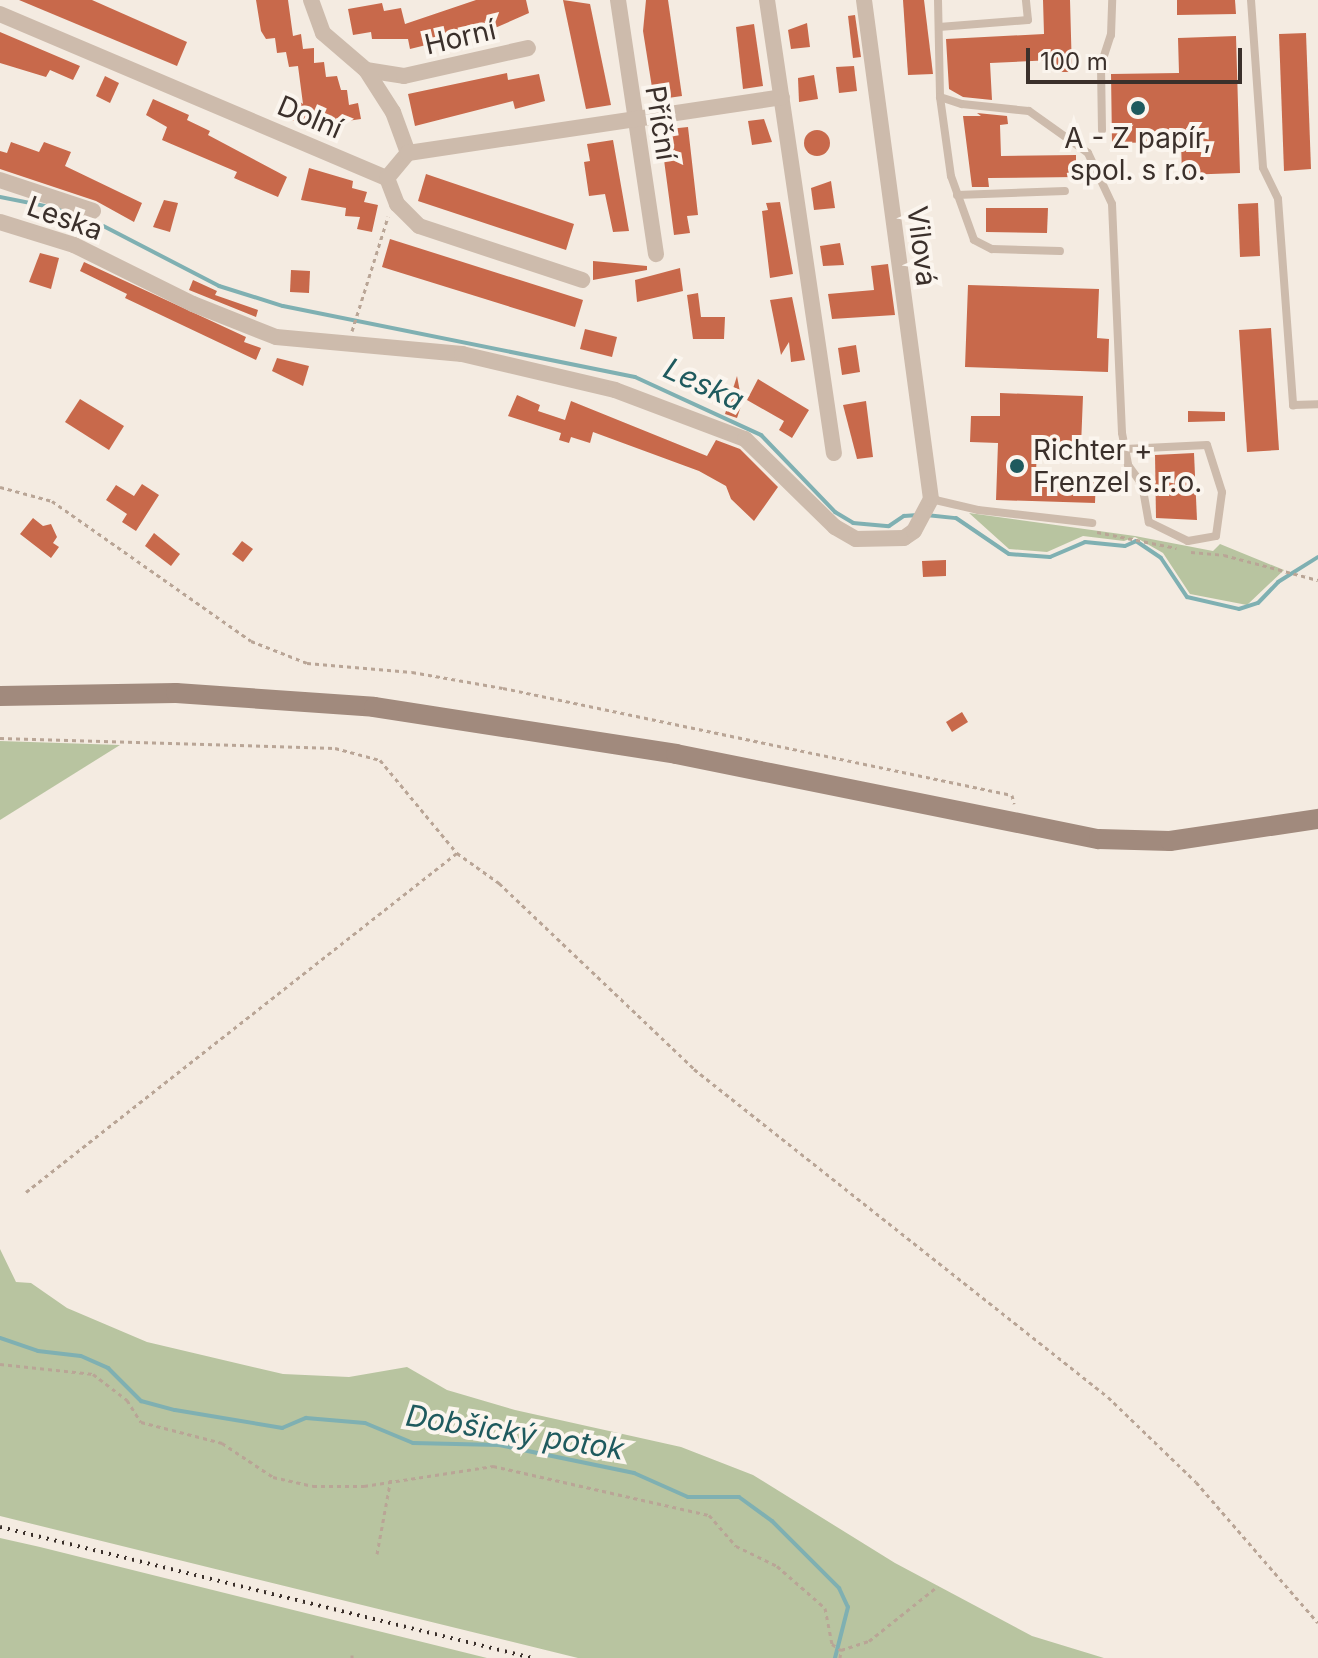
<!DOCTYPE html>
<meta charset="utf-8">
<style>
body{margin:0}
#map{position:relative;width:1318px;height:1658px;overflow:hidden;background:#f4ebe1;font-family:Inter,sans-serif}
div>[style]{position:absolute}
[style*='--x']{left:calc(var(--x)*1px);top:calc(var(--y)*1px);width:calc(var(--w)*1px);rotate:calc(var(--a)*1deg)}
.green>*{inset:0;background:#b8c4a0}
.stream>*{height:4px;margin:-2px;padding:0 2px;transform-origin:2px;border-radius:2px;background:#7fb0b2}
.building>*{inset:0;background:#c8694b}
.round{border-radius:50%}
.path>*{height:3px;margin-top:-1.5px;transform-origin:0;background:repeating-linear-gradient(90deg,#b9a596 0 4px,transparent 0 8px)}
.service>*{height:8px;margin:-4px;padding:0 4px;transform-origin:4px;border-radius:4px;background:#cdbbac}
.minor>*{height:16px;margin:-8px;padding:0 8px;transform-origin:8px;border-radius:8px;background:#cdbbac}
.secondary>*{height:20px;margin:-10px;padding:0 10px;transform-origin:10px;border-radius:10px;background:#a18a7d}
.rail>*{height:4px;margin-top:-2px;transform-origin:0;background:repeating-linear-gradient(90deg,#3b302b 0 2px,transparent 0 8px)}
.dots>*{width:22px;height:22px;translate:-50% -50%;box-sizing:border-box;border:4px solid #fbf5ee;border-radius:50%}
span{translate:-50% -50%;white-space:nowrap;text-align:center;line-height:1.15;-webkit-text-stroke:8px #fbf5ee;paint-order:stroke}
.street-label{font-size:28px;color:#3b302b}
.poi-label{font-size:28px;color:#3b302b}
.left{translate:0 -50%;text-align:left}
.water-label{font-size:30px;color:#1f5a5e;font-style:italic}
.scale{position:absolute;left:1026px;top:48px;width:216px;height:36px;box-sizing:border-box;border:4px solid #3b302b;border-top:0;padding-left:10px;font-size:24px;line-height:28px;white-space:nowrap;color:#3b302b;-webkit-text-stroke:6px #fbf5ee;paint-order:stroke}
</style>
<div id="map">
<div class="green">
<i style="clip-path:polygon(969px 513px,1135px 536px,1213px 551px,1220px 544px,1284px 570px,1247px 605px,1190px 594px,1163px 553px,1135px 537px,1124px 541px,1083px 536px,1047px 552px,1009px 549px)"></i>
<i style="clip-path:polygon(0 741px,120px 745px,0 820px)"></i>
<i style="clip-path:polygon(0 1249px,16px 1282px,31px 1283px,67px 1308px,147px 1342px,283px 1374px,349px 1377px,407px 1367px,447px 1390px,515px 1410px,681px 1447px,753px 1475px,895px 1563px,1032px 1636px,1104px 1658px,578px 1658px,0 1516px)"></i>
<i style="clip-path:polygon(0 1538px,40px 1547px,487px 1658px,0 1658px)"></i>
</div>
<div class="stream">
<i style="--x:0;--y:197;--w:76;--a:11.3"></i>
<i style="--x:86;--y:217;--w:150;--a:27.4"></i>
<i style="--x:219;--y:286;--w:67;--a:17.4"></i>
<i style="--x:283;--y:306;--w:359;--a:11.4"></i>
<i style="--x:635;--y:377;--w:139;--a:24.7"></i>
<i style="--x:761;--y:435;--w:107;--a:46.1"></i>
<i style="--x:835;--y:512;--w:21;--a:31"></i>
<i style="--x:853;--y:523;--w:36;--a:5"></i>
<i style="--x:889;--y:526;--w:18;--a:-34"></i>
<i style="--x:904;--y:516;--w:14;--a:-4"></i>
<i style="--x:926;--y:515;--w:30;--a:6"></i>
<i style="--x:956;--y:518;--w:64;--a:34.2"></i>
<i style="--x:1009;--y:554;--w:41;--a:4.2"></i>
<i style="--x:1050;--y:557;--w:38;--a:-23"></i>
<i style="--x:1085;--y:542;--w:40;--a:5.7"></i>
<i style="--x:1125;--y:546;--w:12;--a:-24"></i>
<i style="--x:1136;--y:541;--w:30;--a:34"></i>
<i style="--x:1161;--y:558;--w:47;--a:56.3"></i>
<i style="--x:1187;--y:597;--w:53;--a:13"></i>
<i style="--x:1239;--y:609;--w:20;--a:-18"></i>
<i style="--x:1258;--y:603;--w:29;--a:-46"></i>
<i style="--x:1278;--y:582;--w:47;--a:-32"></i>
<i style="--x:0;--y:1338;--w:40;--a:18.9"></i>
<i style="--x:38;--y:1351;--w:43;--a:6.6"></i>
<i style="--x:81;--y:1356;--w:30;--a:24"></i>
<i style="--x:108;--y:1368;--w:47;--a:45"></i>
<i style="--x:141;--y:1401;--w:35;--a:15"></i>
<i style="--x:175;--y:1410;--w:109;--a:9.5"></i>
<i style="--x:282;--y:1428;--w:26;--a:-23"></i>
<i style="--x:306;--y:1418;--w:59;--a:4.8"></i>
<i style="--x:365;--y:1423;--w:52;--a:22.6"></i>
<i style="--x:413;--y:1443;--w:86;--a:1.3"></i>
<i style="--x:499;--y:1445;--w:138;--a:11.7"></i>
<i style="--x:634;--y:1473;--w:59;--a:24"></i>
<i style="--x:688;--y:1497;--w:51;--a:0"></i>
<i style="--x:739;--y:1497;--w:41;--a:36"></i>
<i style="--x:772;--y:1521;--w:95;--a:45"></i>
<i style="--x:839;--y:1588;--w:21;--a:65"></i>
<i style="--x:848;--y:1607;--w:53;--a:104.3"></i>
</div>
<div class="building">
<i style="clip-path:polygon(19px 0,92px 0,187px 42px,177px 66px)"></i>
<i style="clip-path:polygon(256px 0,288px 0,293px 36px,301px 34px,303px 49px,314px 48px,314px 63px,324px 62px,326px 77px,337px 76px,341px 90px,347px 90px,349px 105px,358px 103px,361px 119px,319px 125px,312px 119px,308px 129px,287px 117px,297px 100px,303px 104px,298px 66px,289px 67px,286px 52px,277px 53px,275px 38px,266px 39px,261px 31px)"></i>
<i style="clip-path:polygon(476px 0,526px 0,529px 13px,495px 28px,410px 49px,408px 39px,372px 39px,371px 32px,353px 35px,348px 9px,382px 3px,384px 11px,401px 8px,405px 24px)"></i>
<i style="clip-path:polygon(563px 0,590px 4px,611px 105px,586px 109px)"></i>
<i style="clip-path:polygon(646px 0,668px 0,682px 96px,654px 100px,643px 31px)"></i>
<i style="clip-path:polygon(903px 0,924px 0,933px 74px,908px 75px)"></i>
<i style="clip-path:polygon(1043px 0,1070px 0,1072px 72px,1053px 72px,1053px 60px,990px 63px,992px 100px,963px 97px,949px 89px,946px 39px,1044px 34px)"></i>
<i style="clip-path:polygon(1177px 0,1235px 0,1236px 14px,1177px 15px)"></i>
<i style="clip-path:polygon(855px 15px,861px 57px,853px 58px,848px 16px)"></i>
<i style="clip-path:polygon(807px 23px,810px 47px,791px 49px,788px 30px)"></i>
<i style="clip-path:polygon(754px 24px,763px 86px,743px 89px,736px 27px)"></i>
<i style="clip-path:polygon(0 32px,80px 66px,73px 80px,50px 70px,46px 77px,0 63px)"></i>
<i style="clip-path:polygon(1306px 33px,1311px 169px,1284px 171px,1279px 34px)"></i>
<i style="clip-path:polygon(1236px 36px,1240px 173px,1182px 175px,1181px 142px,1112px 143px,1111px 74px,1179px 73px,1178px 38px)"></i>
<i style="clip-path:polygon(854px 66px,857px 91px,839px 93px,836px 67px)"></i>
<i style="clip-path:polygon(507px 73px,508px 80px,539px 74px,545px 101px,515px 109px,513px 101px,415px 126px,408px 94px)"></i>
<i style="clip-path:polygon(814px 75px,818px 99px,799px 102px,798px 78px)"></i>
<i style="clip-path:polygon(105px 76px,119px 83px,110px 103px,96px 96px)"></i>
<i style="clip-path:polygon(153px 99px,189px 115px,187px 120px,210px 131px,208px 135px,287px 177px,278px 197px,234px 178px,237px 172px,162px 140px,167px 127px,146px 115px)"></i>
<i style="clip-path:polygon(977px 113px,1007px 116px,1008px 124px,1000px 125px,1001px 156px,1076px 155px,1076px 177px,988px 178px,989px 187px,972px 187px,963px 116px,981px 116px)"></i>
<i style="clip-path:polygon(764px 119px,772px 142px,752px 145px,748px 121px)"></i>
<i style="clip-path:polygon(688px 127px,698px 215px,687px 216px,690px 233px,674px 235px,660px 130px)"></i>
<i class="round" style="left:804px;top:130px;width:26px;height:26px"></i>
<i style="clip-path:polygon(613px 140px,629px 231px,613px 232px,605px 194px,589px 196px,584px 162px,590px 161px,587px 144px)"></i>
<i style="clip-path:polygon(11px 142px,39px 152px,44px 142px,71px 152px,65px 166px,142px 203px,134px 222px,96px 201px,0 169px,0 151px,7px 153px)"></i>
<i style="clip-path:polygon(309px 168px,353px 181px,352px 188px,367px 192px,364px 202px,378px 205px,372px 232px,357px 229px,360px 217px,345px 216px,346px 208px,301px 200px)"></i>
<i style="clip-path:polygon(426px 174px,574px 224px,566px 250px,418px 201px)"></i>
<i style="clip-path:polygon(831px 181px,835px 208px,814px 210px,811px 188px)"></i>
<i style="clip-path:polygon(164px 200px,178px 203px,170px 232px,153px 227px)"></i>
<i style="clip-path:polygon(780px 202px,793px 274px,770px 278px,762px 211px,768px 210px,766px 203px)"></i>
<i style="clip-path:polygon(1258px 203px,1260px 256px,1240px 257px,1238px 204px)"></i>
<i style="clip-path:polygon(986px 208px,1048px 208px,1047px 233px,986px 232px)"></i>
<i style="clip-path:polygon(390px 239px,583px 300px,575px 327px,382px 267px)"></i>
<i style="clip-path:polygon(840px 243px,844px 265px,823px 266px,820px 246px)"></i>
<i style="clip-path:polygon(40px 253px,59px 258px,51px 289px,29px 282px)"></i>
<i style="clip-path:polygon(593px 261px,647px 266px,647px 270px,593px 280px)"></i>
<i style="clip-path:polygon(84px 262px,246px 337px,244px 342px,261px 348px,256px 360px,125px 298px,127px 294px,80px 271px)"></i>
<i style="clip-path:polygon(888px 264px,895px 315px,832px 319px,828px 294px,874px 290px,871px 266px)"></i>
<i style="clip-path:polygon(680px 268px,683px 291px,637px 302px,635px 280px)"></i>
<i style="clip-path:polygon(291px 270px,310px 271px,309px 293px,290px 292px)"></i>
<i style="clip-path:polygon(193px 280px,217px 291px,215px 295px,258px 310px,256px 317px,189px 290px)"></i>
<i style="clip-path:polygon(968px 285px,1099px 289px,1097px 338px,1109px 339px,1108px 372px,965px 367px)"></i>
<i style="clip-path:polygon(698px 293px,701px 317px,725px 317px,724px 339px,693px 339px,687px 295px)"></i>
<i style="clip-path:polygon(792px 297px,805px 360px,791px 362px,789px 342px,781px 355px,770px 300px)"></i>
<i style="clip-path:polygon(1271px 328px,1279px 450px,1247px 452px,1239px 330px)"></i>
<i style="clip-path:polygon(585px 329px,617px 337px,612px 357px,580px 349px)"></i>
<i style="clip-path:polygon(856px 345px,860px 372px,842px 375px,838px 348px)"></i>
<i style="clip-path:polygon(277px 358px,309px 366px,303px 386px,272px 371px)"></i>
<i style="clip-path:polygon(737px 376px,742px 403px,737px 418px,725px 414px)"></i>
<i style="clip-path:polygon(758px 379px,809px 410px,792px 438px,779px 430px,784px 421px,747px 400px)"></i>
<i style="clip-path:polygon(1000px 393px,1083px 396px,1081px 446px,1037px 444px,1036px 474px,1096px 476px,1095px 503px,996px 500px,998px 443px,970px 442px,971px 416px,1000px 416px)"></i>
<i style="clip-path:polygon(517px 395px,540px 405px,538px 411px,565px 420px,571px 401px,707px 456px,716px 440px,740px 449px,778px 487px,754px 521px,731px 499px,726px 486px,699px 471px,593px 432px,590px 443px,571px 437px,569px 443px,559px 440px,561px 433px,508px 416px)"></i>
<i style="clip-path:polygon(80px 399px,124px 426px,109px 450px,65px 422px)"></i>
<i style="clip-path:polygon(866px 401px,873px 457px,857px 459px,843px 405px)"></i>
<i style="clip-path:polygon(1188px 411px,1225px 412px,1225px 421px,1188px 422px)"></i>
<i style="clip-path:polygon(1194px 453px,1197px 520px,1156px 518px,1155px 455px)"></i>
<i style="clip-path:polygon(142px 484px,159px 495px,136px 531px,122px 522px,127px 514px,106px 500px,116px 485px,134px 496px)"></i>
<i style="clip-path:polygon(33px 518px,43px 526px,51px 524px,57px 537px,53px 543px,59px 547px,51px 558px,20px 534px)"></i>
<i style="clip-path:polygon(154px 533px,180px 554px,171px 566px,145px 546px)"></i>
<i style="clip-path:polygon(242px 541px,253px 549px,243px 562px,232px 554px)"></i>
<i style="clip-path:polygon(946px 560px,946px 576px,923px 577px,922px 561px)"></i>
<i style="clip-path:polygon(962px 712px,968px 722px,952px 732px,946px 722px)"></i>
</div>
<div class="path">
<i style="--x:352;--y:331;--w:120;--a:-72.5"></i>
<i style="--x:0;--y:487;--w:54;--a:15.1"></i>
<i style="--x:52;--y:501;--w:243;--a:35.1"></i>
<i style="--x:251;--y:641;--w:60;--a:21.4"></i>
<i style="--x:307;--y:663;--w:105;--a:4.9"></i>
<i style="--x:412;--y:672;--w:92;--a:10"></i>
<i style="--x:503;--y:688;--w:520;--a:11.87"></i>
<i style="--x:1012;--y:795;--w:9;--a:77"></i>
<i style="--x:1097;--y:532;--w:81;--a:11.4"></i>
<i style="--x:1191;--y:552;--w:33;--a:5"></i>
<i style="--x:1224;--y:555;--w:97;--a:14.9"></i>
<i style="--x:0;--y:738;--w:335;--a:1.7"></i>
<i style="--x:335;--y:748;--w:47;--a:14.9"></i>
<i style="--x:380;--y:760;--w:121;--a:50.4"></i>
<i style="--x:457;--y:853;--w:52;--a:35.5"></i>
<i style="--x:499;--y:883;--w:269;--a:43.6"></i>
<i style="--x:694;--y:1069;--w:528;--a:38.39"></i>
<i style="--x:1108;--y:1397;--w:122;--a:44"></i>
<i style="--x:1196;--y:1482;--w:186;--a:49.1"></i>
<i style="--x:26;--y:1192;--w:548;--a:-38.19"></i>
<i style="--x:0;--y:1364;--w:94;--a:6.1"></i>
<i style="--x:93;--y:1374;--w:43;--a:37.4"></i>
<i style="--x:127;--y:1400;--w:26;--a:58"></i>
<i style="--x:141;--y:1422;--w:84;--a:14.5"></i>
<i style="--x:222;--y:1443;--w:61;--a:33.7"></i>
<i style="--x:273;--y:1477;--w:41;--a:12.7"></i>
<i style="--x:313;--y:1486;--w:51;--a:0"></i>
<i style="--x:364;--y:1486;--w:131;--a:-8.8"></i>
<i style="--x:493;--y:1466;--w:221;--a:12.8"></i>
<i style="--x:709;--y:1515;--w:41;--a:48.9"></i>
<i style="--x:736;--y:1546;--w:46;--a:26"></i>
<i style="--x:777;--y:1566;--w:64;--a:41.2"></i>
<i style="--x:825;--y:1608;--w:37;--a:79"></i>
<i style="--x:832;--y:1644;--w:11;--a:34"></i>
<i style="--x:377;--y:1554;--w:77;--a:-79.6"></i>
<i style="--x:352;--y:1658;--w:3;--a:-90"></i>
<i style="--x:840;--y:1658;--w:8;--a:-83"></i>
<i style="--x:841;--y:1650;--w:29;--a:-18"></i>
<i style="--x:869;--y:1641;--w:88;--a:-38.6"></i>
</div>
<div class="service">
<i style="--x:938;--y:0;--w:97;--a:88.8"></i>
<i style="--x:940;--y:97;--w:80;--a:82.1"></i>
<i style="--x:951;--y:176;--w:68;--a:70.2"></i>
<i style="--x:974;--y:240;--w:20;--a:27"></i>
<i style="--x:992;--y:249;--w:68;--a:1.7"></i>
<i style="--x:1251;--y:0;--w:168;--a:85.9"></i>
<i style="--x:1263;--y:168;--w:34;--a:64"></i>
<i style="--x:1278;--y:199;--w:207;--a:85.8"></i>
<i style="--x:1293;--y:405;--w:25;--a:-2"></i>
<i style="--x:939;--y:27;--w:89;--a:-4.5"></i>
<i style="--x:1028;--y:20;--w:20;--a:-96"></i>
<i style="--x:940;--y:97;--w:23;--a:18"></i>
<i style="--x:962;--y:104;--w:67;--a:6"></i>
<i style="--x:1029;--y:111;--w:72;--a:35.4"></i>
<i style="--x:1088;--y:153;--w:56;--a:64.8"></i>
<i style="--x:1112;--y:204;--w:229;--a:87.5"></i>
<i style="--x:1122;--y:433;--w:33;--a:79"></i>
<i style="--x:1128;--y:465;--w:24;--a:54"></i>
<i style="--x:1142;--y:484;--w:39;--a:80"></i>
<i style="--x:1149;--y:522;--w:43;--a:26"></i>
<i style="--x:1188;--y:541;--w:28;--a:-10"></i>
<i style="--x:1216;--y:536;--w:44;--a:-82.2"></i>
<i style="--x:1222;--y:492;--w:49;--a:-107.7"></i>
<i style="--x:1207;--y:445;--w:82;--a:177.2"></i>
<i style="--x:1102;--y:130;--w:65;--a:-90.9"></i>
<i style="--x:1101;--y:65;--w:32;--a:-72"></i>
<i style="--x:1111;--y:35;--w:35;--a:-88"></i>
<i style="--x:957;--y:195;--w:108;--a:-2.1"></i>
<i style="--x:931;--y:499;--w:48;--a:13.2"></i>
<i style="--x:978;--y:510;--w:115;--a:6.5"></i>
</div>
<div class="minor">
<i style="--x:311;--y:0;--w:35;--a:70"></i>
<i style="--x:323;--y:33;--w:57;--a:40.7"></i>
<i style="--x:366;--y:70;--w:38;--a:9"></i>
<i style="--x:404;--y:76;--w:127;--a:-12.7"></i>
<i style="--x:618;--y:0;--w:257;--a:81.5"></i>
<i style="--x:767;--y:0;--w:458;--a:81.6"></i>
<i style="--x:0;--y:14;--w:420;--a:23"></i>
<i style="--x:387;--y:178;--w:28;--a:69"></i>
<i style="--x:397;--y:204;--w:31;--a:45"></i>
<i style="--x:419;--y:226;--w:172;--a:18.3"></i>
<i style="--x:366;--y:70;--w:50;--a:57.3"></i>
<i style="--x:393;--y:112;--w:44;--a:69.9"></i>
<i style="--x:387;--y:178;--w:33;--a:-50"></i>
<i style="--x:408;--y:153;--w:378;--a:-8.5"></i>
<i style="--x:0;--y:180;--w:98;--a:18.4"></i>
<i style="--x:0;--y:222;--w:77;--a:17.3"></i>
<i style="--x:74;--y:245;--w:133;--a:26.4"></i>
<i style="--x:193;--y:304;--w:89;--a:21.7"></i>
<i style="--x:276;--y:337;--w:187;--a:5.2"></i>
<i style="--x:462;--y:354;--w:157;--a:13.2"></i>
<i style="--x:615;--y:390;--w:139;--a:20.7"></i>
<i style="--x:745;--y:439;--w:126;--a:44.4"></i>
<i style="--x:835;--y:527;--w:24;--a:30"></i>
<i style="--x:856;--y:539;--w:48;--a:-1.2"></i>
<i style="--x:904;--y:538;--w:12;--a:-35"></i>
<i style="--x:914;--y:531;--w:36;--a:-62"></i>
<i style="--x:931;--y:499;--w:503;--a:-97.65"></i>
</div>
<div class="secondary">
<i style="--x:0;--y:696;--w:176;--a:-1"></i>
<i style="--x:176;--y:693;--w:198;--a:4"></i>
<i style="--x:374;--y:707;--w:306;--a:8.8"></i>
<i style="--x:676;--y:754;--w:431;--a:11.4"></i>
<i style="--x:1099;--y:839;--w:71;--a:1.6"></i>
<i style="--x:1170;--y:841;--w:150;--a:-8.5"></i>
</div>
<div class="rail">
<i style="--x:0;--y:1527;--w:548;--a:13.83"></i>
</div>
<div class="dots">
<i style="left:1138px;top:108px;background:#1f5a5e"></i>
<i style="left:1017px;top:466px;background:#1f5a5e"></i>
</div>
<div class="street-label">
<span style="left:460px;top:37px;rotate:-13deg">Horní</span>
<span style="left:310px;top:117px;rotate:23deg">Dolní</span>
<span style="left:661px;top:123px;rotate:81deg">Příční</span>
<span style="left:65px;top:218px;rotate:20deg">Leska</span>
<span style="left:922px;top:246px;rotate:83deg">Vilová</span>
</div>
<div class="poi-label">
<span style="left:1138px;top:154px">A - Z papír,<br>spol. s r.o.</span>
<span class="left" style="left:1033px;top:466px">Richter +<br>Frenzel s.r.o.</span>
</div>
<div class="water-label">
<span style="left:704px;top:384px;rotate:25deg">Leska</span>
<span style="left:515px;top:1432px;rotate:9deg">Dobšický potok</span>
</div>
<div class="scale">100 m</div>
</div>
